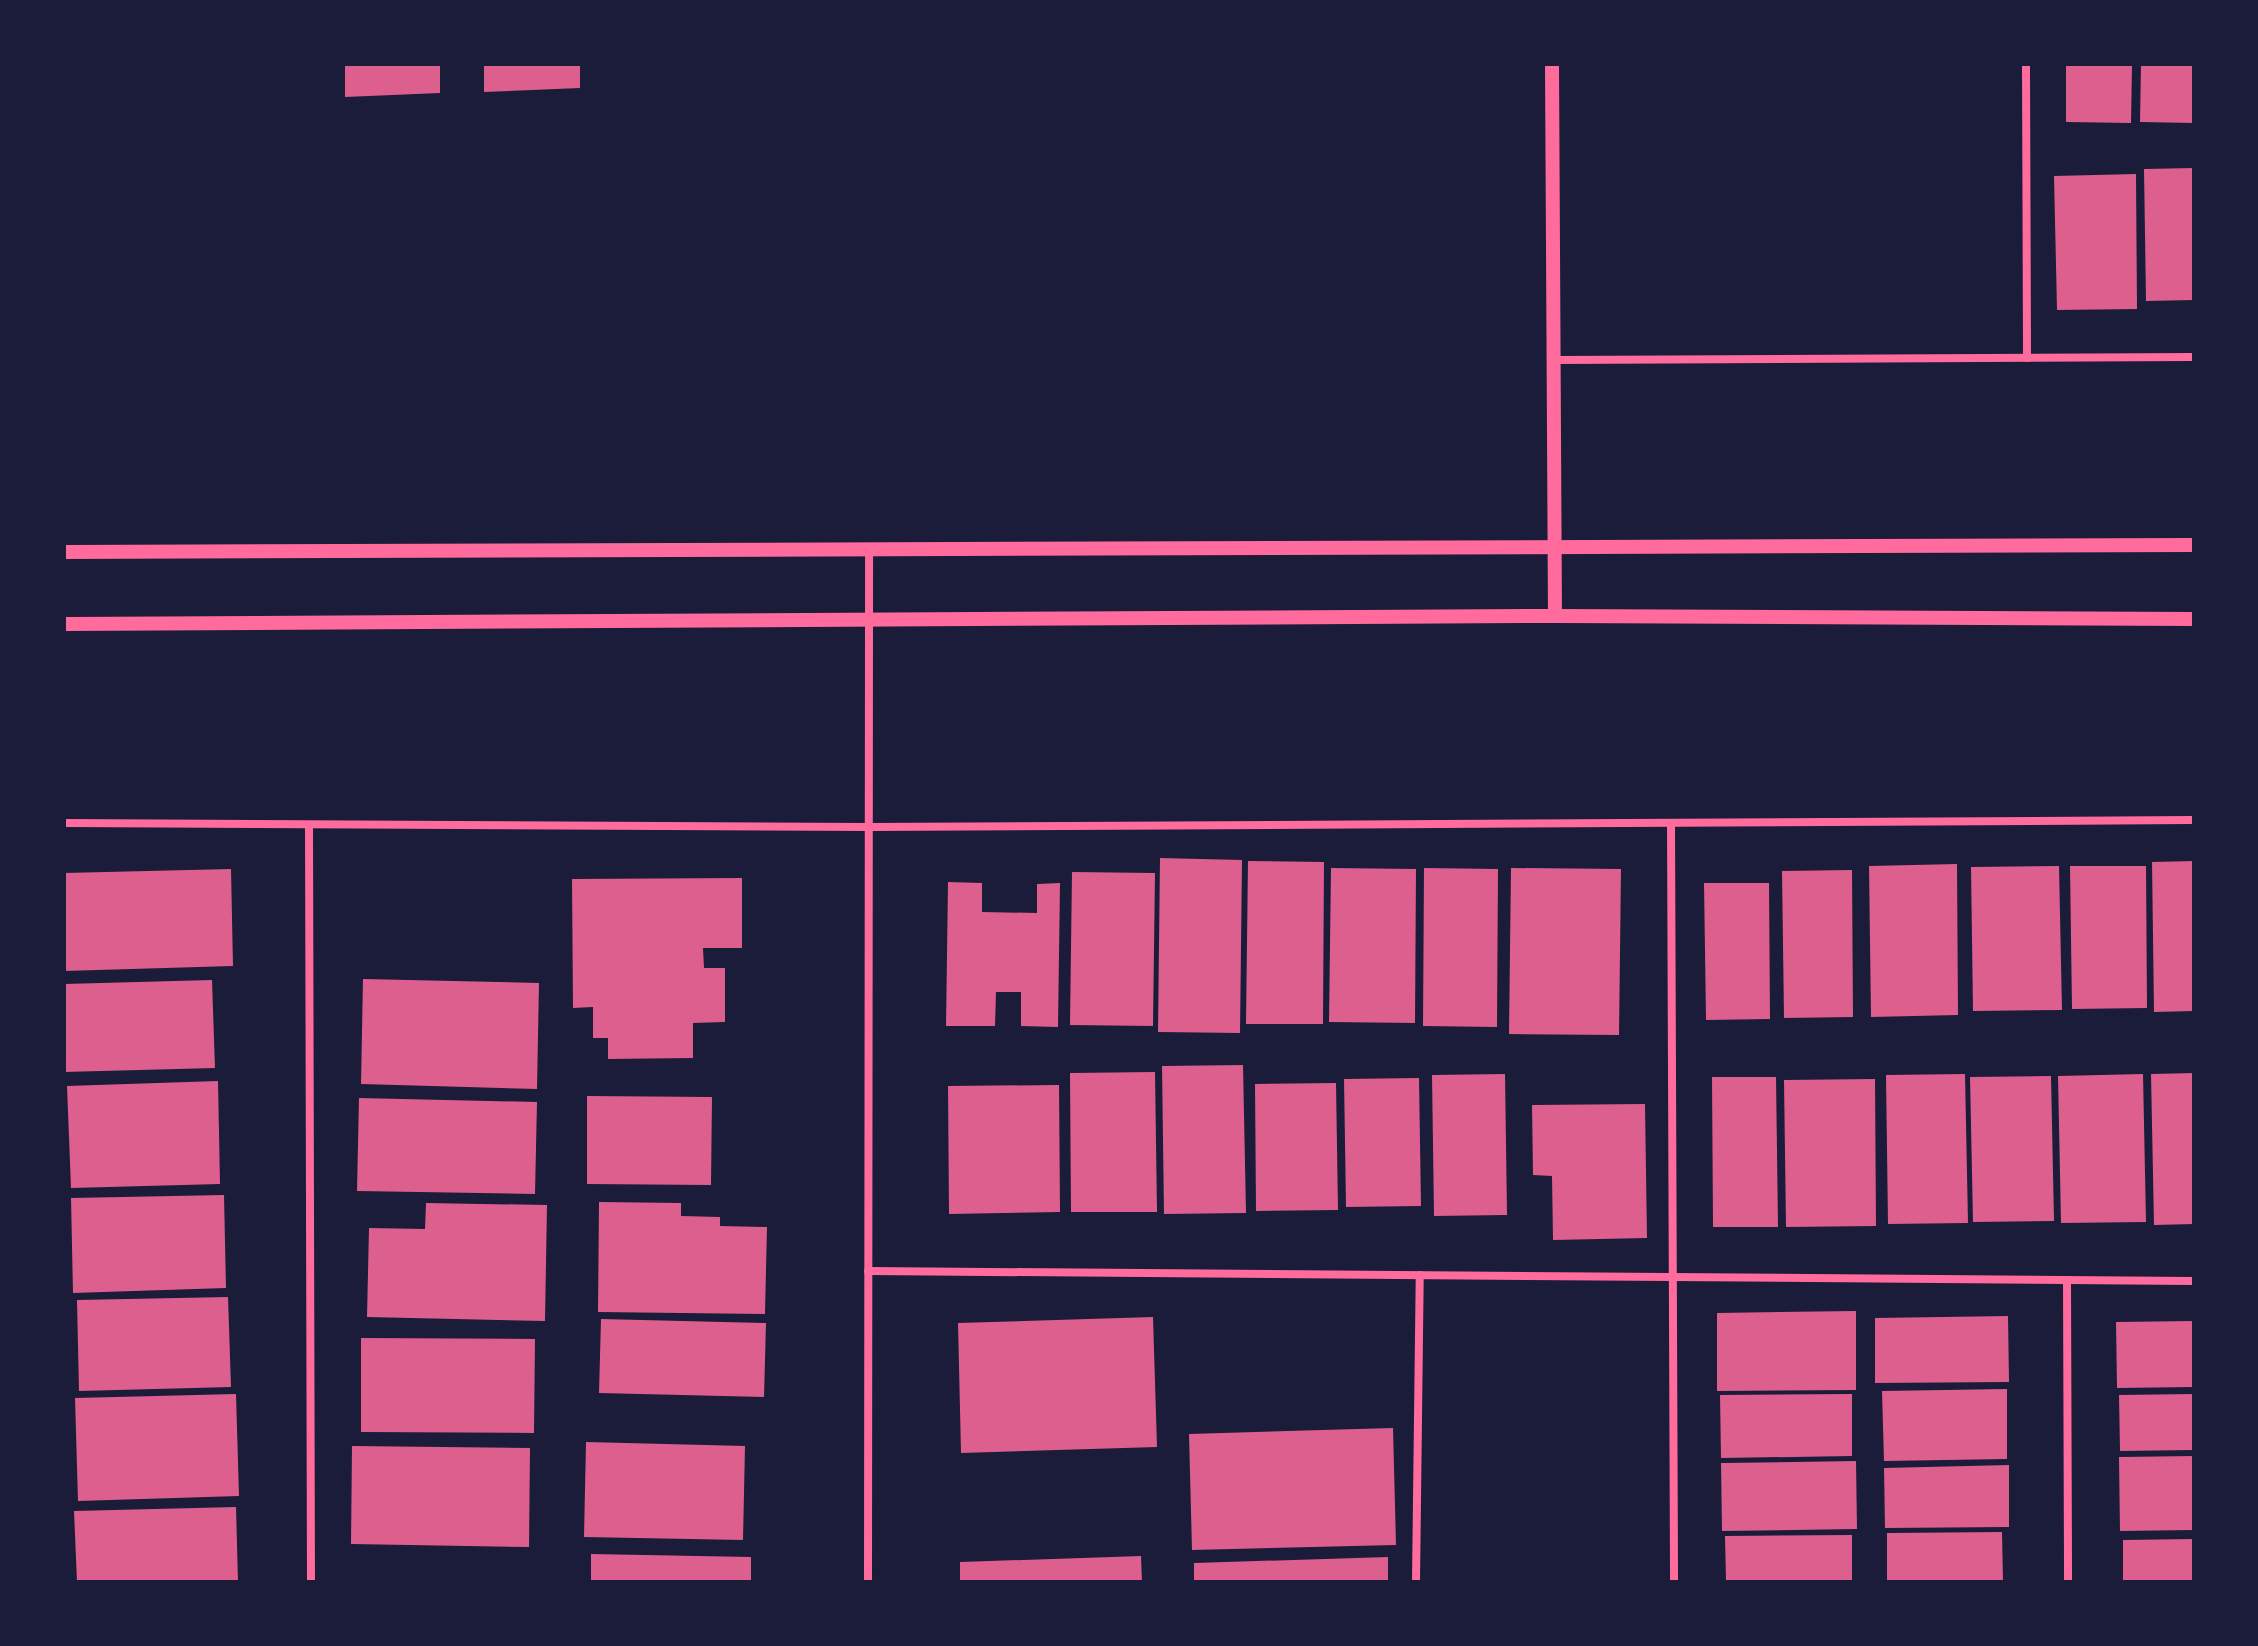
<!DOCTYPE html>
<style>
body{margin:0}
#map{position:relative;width:2258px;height:1646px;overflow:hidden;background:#1b1b3a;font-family:"Public Sans",sans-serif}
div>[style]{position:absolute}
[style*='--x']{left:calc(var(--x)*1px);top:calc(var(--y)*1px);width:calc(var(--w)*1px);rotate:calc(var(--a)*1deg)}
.building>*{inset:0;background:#dd5f8e}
.minor>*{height:8px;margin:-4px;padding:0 4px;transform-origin:4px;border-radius:4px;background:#ff6b9d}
.tertiary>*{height:14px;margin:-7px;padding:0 7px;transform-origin:7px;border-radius:7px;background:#ff6b9d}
span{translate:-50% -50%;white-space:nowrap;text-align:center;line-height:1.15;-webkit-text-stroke:6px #1b1b3a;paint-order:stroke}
.frame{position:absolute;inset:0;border:66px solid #1b1b3a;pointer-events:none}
</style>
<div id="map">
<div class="building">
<i style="clip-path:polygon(345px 64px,440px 64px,440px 93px,345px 97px)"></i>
<i style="clip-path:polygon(484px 64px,580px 64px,580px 88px,484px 92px)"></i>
<i style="clip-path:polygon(2066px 64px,2132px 64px,2131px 123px,2066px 122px)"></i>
<i style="clip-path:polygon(2141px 64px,2194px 64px,2194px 123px,2140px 122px)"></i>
<i style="clip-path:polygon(2194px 168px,2194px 300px,2146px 301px,2144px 169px)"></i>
<i style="clip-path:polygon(2136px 174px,2137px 309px,2057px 310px,2054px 176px)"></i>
<i style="clip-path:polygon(1160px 858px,1242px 860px,1240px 1033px,1158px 1032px)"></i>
<i style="clip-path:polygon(1248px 861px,1324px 862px,1323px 1024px,1246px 1024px)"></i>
<i style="clip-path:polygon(2194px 861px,2194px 1011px,2154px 1012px,2152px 862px)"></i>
<i style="clip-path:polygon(1957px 864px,1958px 1015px,1871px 1017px,1869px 866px)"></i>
<i style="clip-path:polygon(2059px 866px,2062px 1010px,1973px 1011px,1971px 867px)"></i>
<i style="clip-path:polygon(2070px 866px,2146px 866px,2147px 1008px,2072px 1009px)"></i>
<i style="clip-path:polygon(1331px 868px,1416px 869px,1415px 1023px,1329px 1022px)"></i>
<i style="clip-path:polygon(1424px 868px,1498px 869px,1497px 1027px,1423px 1026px)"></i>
<i style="clip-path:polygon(1511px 868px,1621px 869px,1619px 1035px,1509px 1034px)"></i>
<i style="clip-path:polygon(231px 869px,233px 966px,64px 971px,64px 873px)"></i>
<i style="clip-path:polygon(1852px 870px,1853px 1017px,1784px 1018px,1782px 871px)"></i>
<i style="clip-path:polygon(1072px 872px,1155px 873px,1153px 1026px,1070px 1025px)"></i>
<i style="clip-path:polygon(742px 878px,742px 948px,703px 948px,704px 968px,725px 968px,725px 1022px,693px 1023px,693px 1058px,608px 1059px,608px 1038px,593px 1038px,593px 1007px,573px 1008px,572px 879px)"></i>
<i style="clip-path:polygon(948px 882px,982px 883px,982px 912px,1037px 913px,1037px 884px,1060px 883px,1058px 1027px,1021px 1026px,1021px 992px,996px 992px,995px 1026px,946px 1026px)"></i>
<i style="clip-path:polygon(1704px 883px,1769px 883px,1770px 1019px,1706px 1020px)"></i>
<i style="clip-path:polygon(363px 979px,539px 983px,537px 1089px,361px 1084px)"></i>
<i style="clip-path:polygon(212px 980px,215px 1068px,64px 1072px,64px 984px)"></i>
<i style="clip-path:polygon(1243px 1065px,1246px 1213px,1164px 1214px,1162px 1066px)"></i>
<i style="clip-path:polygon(1155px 1072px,1157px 1212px,1071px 1212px,1070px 1073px)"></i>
<i style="clip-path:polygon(2194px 1073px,2194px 1224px,2154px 1225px,2151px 1074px)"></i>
<i style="clip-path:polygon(1505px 1074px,1507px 1215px,1434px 1216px,1432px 1075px)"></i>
<i style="clip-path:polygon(1965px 1074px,1968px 1223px,1888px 1224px,1886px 1075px)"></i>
<i style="clip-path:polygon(2143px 1074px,2146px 1222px,2061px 1223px,2058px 1076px)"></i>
<i style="clip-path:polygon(2051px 1076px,2054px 1221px,1973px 1222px,1970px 1077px)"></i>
<i style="clip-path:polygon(1712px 1077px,1776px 1077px,1778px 1227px,1713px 1227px)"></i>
<i style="clip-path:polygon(1419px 1078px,1421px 1206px,1346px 1207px,1344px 1079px)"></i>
<i style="clip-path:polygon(1875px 1079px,1876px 1226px,1786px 1227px,1784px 1080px)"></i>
<i style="clip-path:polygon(218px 1081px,220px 1184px,71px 1188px,67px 1086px)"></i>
<i style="clip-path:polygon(1336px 1083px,1338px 1210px,1256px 1211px,1255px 1084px)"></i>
<i style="clip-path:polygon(1059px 1085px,1060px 1212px,949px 1214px,948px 1086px)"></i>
<i style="clip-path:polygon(587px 1096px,712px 1097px,711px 1185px,587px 1184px)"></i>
<i style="clip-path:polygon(359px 1098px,537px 1102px,535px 1194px,357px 1191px)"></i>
<i style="clip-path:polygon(1645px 1104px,1647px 1238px,1553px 1240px,1552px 1176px,1533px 1175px,1532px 1105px)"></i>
<i style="clip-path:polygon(224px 1195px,226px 1288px,73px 1293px,71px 1198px)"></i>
<i style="clip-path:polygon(599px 1202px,681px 1203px,681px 1216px,720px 1217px,720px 1226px,767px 1227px,765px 1314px,598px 1312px)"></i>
<i style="clip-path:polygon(426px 1203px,547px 1205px,545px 1321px,367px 1317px,369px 1228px,425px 1229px)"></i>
<i style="clip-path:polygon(228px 1297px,231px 1387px,79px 1391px,77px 1300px)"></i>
<i style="clip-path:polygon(1856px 1311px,1856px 1390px,1717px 1391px,1717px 1313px)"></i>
<i style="clip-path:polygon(2008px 1316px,2009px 1382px,1875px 1383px,1875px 1318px)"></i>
<i style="clip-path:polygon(1153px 1317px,1157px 1447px,961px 1453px,958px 1323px)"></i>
<i style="clip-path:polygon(601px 1319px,766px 1323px,764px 1397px,599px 1393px)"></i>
<i style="clip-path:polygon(2194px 1321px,2194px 1387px,2117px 1388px,2116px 1322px)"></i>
<i style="clip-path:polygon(361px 1338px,535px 1339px,534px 1433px,361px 1432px)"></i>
<i style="clip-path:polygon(2007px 1389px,2007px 1459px,1884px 1461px,1882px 1391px)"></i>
<i style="clip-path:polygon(236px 1394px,239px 1496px,78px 1501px,75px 1398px)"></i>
<i style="clip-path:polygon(1852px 1394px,1852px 1456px,1721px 1458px,1720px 1395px)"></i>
<i style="clip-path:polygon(2194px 1394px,2194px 1450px,2120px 1451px,2119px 1395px)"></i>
<i style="clip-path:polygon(1393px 1428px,1396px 1545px,1192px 1550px,1189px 1434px)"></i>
<i style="clip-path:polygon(586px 1442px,745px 1446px,743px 1540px,584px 1537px)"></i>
<i style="clip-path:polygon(352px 1446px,530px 1448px,529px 1547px,351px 1544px)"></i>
<i style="clip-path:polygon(2194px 1456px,2194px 1530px,2120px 1531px,2119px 1457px)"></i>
<i style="clip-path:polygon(1856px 1461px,1857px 1529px,1722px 1531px,1721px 1463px)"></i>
<i style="clip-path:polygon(2009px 1465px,2009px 1527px,1885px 1528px,1884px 1468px)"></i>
<i style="clip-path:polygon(236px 1507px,238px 1582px,77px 1582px,74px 1511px)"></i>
<i style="clip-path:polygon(2002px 1532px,2003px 1582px,1887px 1582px,1887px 1533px)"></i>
<i style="clip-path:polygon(1852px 1535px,1852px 1582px,1726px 1582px,1725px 1536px)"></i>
<i style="clip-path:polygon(2194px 1539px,2194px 1582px,2123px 1582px,2123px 1540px)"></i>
<i style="clip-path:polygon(591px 1554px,751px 1557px,751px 1582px,591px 1582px)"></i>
<i style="clip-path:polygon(1141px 1556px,1142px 1582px,960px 1582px,960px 1562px)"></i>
<i style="clip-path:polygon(1388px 1557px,1388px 1582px,1194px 1582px,1194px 1563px)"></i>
</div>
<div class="minor">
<i style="--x:2026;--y:64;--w:294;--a:89.8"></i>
<i style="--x:1554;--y:360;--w:640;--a:-0.27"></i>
<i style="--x:64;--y:823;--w:805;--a:0.28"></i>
<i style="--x:869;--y:827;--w:1325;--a:-0.3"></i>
<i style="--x:1671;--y:823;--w:759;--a:89.77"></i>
<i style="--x:309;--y:825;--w:757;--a:89.85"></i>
<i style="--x:868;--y:1271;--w:1326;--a:0.43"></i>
<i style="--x:2067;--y:1280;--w:302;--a:89.8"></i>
<i style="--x:868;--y:1582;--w:1032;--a:-89.94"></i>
<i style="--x:1416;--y:1582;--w:307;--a:-89.3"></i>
</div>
<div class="tertiary">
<i style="--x:1552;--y:64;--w:552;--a:89.69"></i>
<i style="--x:64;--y:552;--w:2130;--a:-0.19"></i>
<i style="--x:64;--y:624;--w:1491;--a:-0.31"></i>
<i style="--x:1555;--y:616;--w:639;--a:0.27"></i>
</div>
<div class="frame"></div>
</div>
